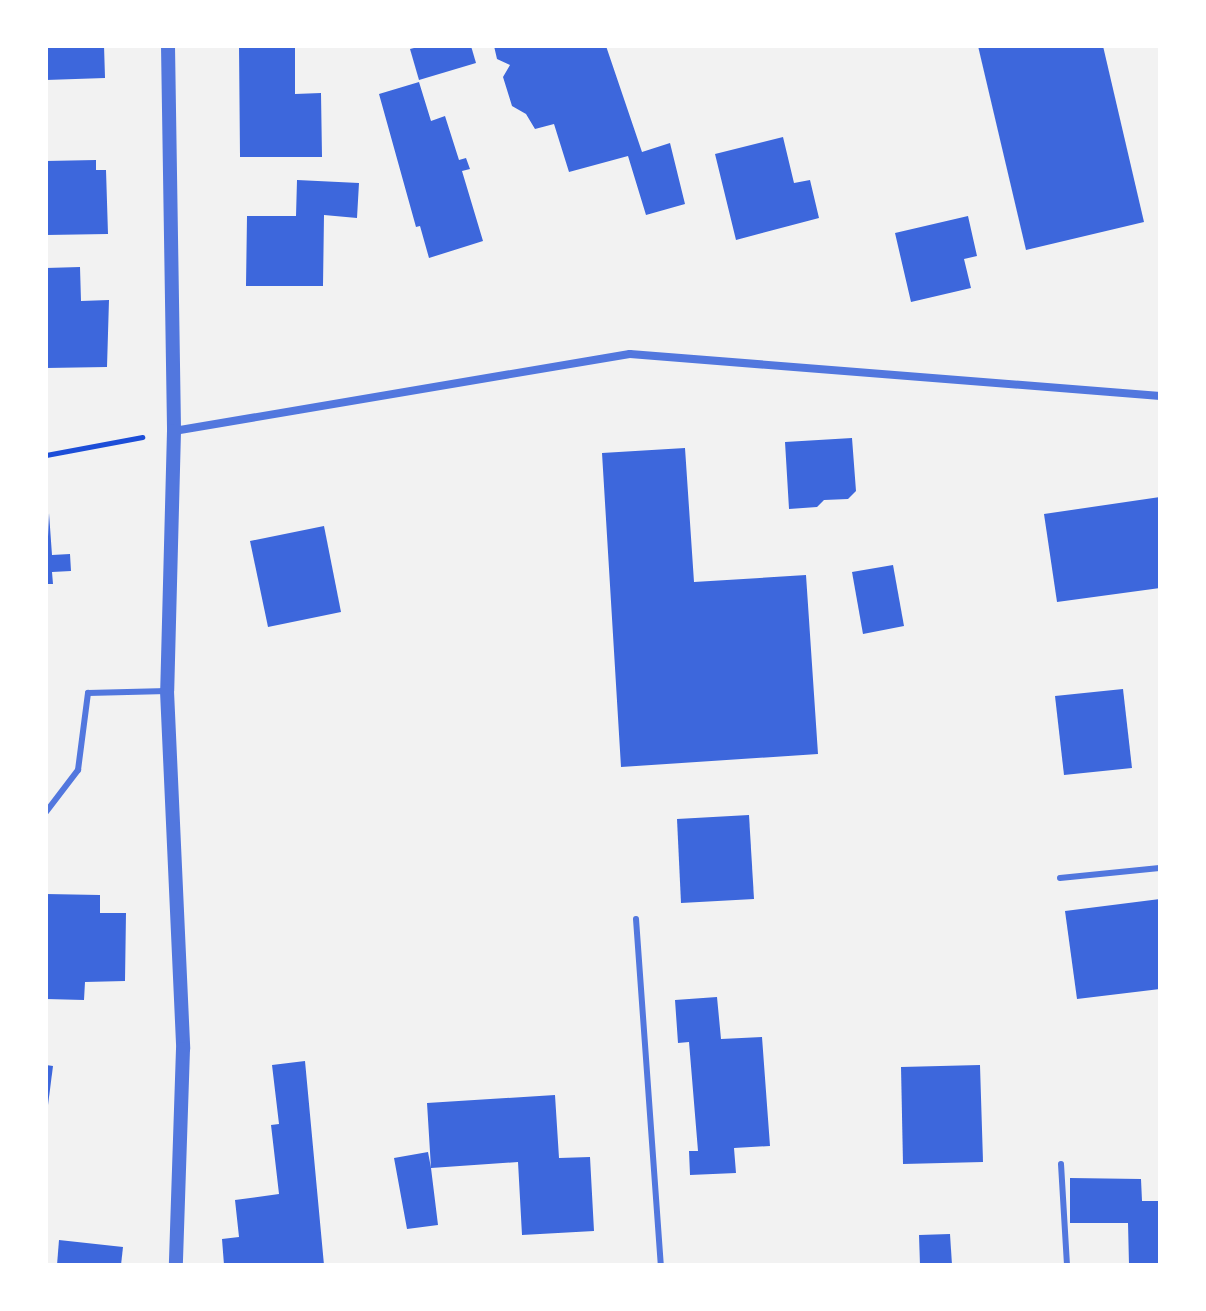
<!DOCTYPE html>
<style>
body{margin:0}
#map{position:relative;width:1206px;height:1311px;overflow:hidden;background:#f2f2f2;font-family:Cabin,sans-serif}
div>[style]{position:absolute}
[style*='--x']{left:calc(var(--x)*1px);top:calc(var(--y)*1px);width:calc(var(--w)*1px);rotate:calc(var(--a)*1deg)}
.building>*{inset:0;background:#3d67dc}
.path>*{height:5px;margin:-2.5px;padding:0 2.5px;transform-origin:2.5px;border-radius:2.5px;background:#1d4ed8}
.service>*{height:6px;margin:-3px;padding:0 3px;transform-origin:3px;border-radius:3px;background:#5277de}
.minor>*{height:8px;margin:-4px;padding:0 4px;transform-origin:4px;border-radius:4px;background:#5277de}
.tertiary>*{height:14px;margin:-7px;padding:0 7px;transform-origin:7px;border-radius:7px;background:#5277de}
span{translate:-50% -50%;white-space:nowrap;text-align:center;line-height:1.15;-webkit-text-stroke:6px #fff;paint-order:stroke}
.frame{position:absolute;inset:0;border:48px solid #fff;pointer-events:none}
</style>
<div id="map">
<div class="building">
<i style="clip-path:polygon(46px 46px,104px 46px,105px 78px,46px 80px)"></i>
<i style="clip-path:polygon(239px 46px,295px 46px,295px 94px,321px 93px,322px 157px,240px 157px)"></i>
<i style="clip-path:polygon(422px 46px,471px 46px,476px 63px,419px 80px,410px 49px)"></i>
<i style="clip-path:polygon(494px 46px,606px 46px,642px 152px,670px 143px,685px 204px,646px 215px,628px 156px,569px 172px,554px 124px,535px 129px,526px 114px,512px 106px,503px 77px,510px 65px,497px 59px)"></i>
<i style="clip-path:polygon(978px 46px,1103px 46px,1144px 222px,1026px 250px)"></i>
<i style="clip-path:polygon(419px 82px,431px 121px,445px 116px,459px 160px,466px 158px,470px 169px,462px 171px,483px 241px,429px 258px,420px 226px,416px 227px,379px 94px)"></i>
<i style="clip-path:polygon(783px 137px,794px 183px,810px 180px,819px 218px,736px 240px,715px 154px)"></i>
<i style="clip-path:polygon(96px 160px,96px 170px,106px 170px,108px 234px,46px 235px,46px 161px)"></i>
<i style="clip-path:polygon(297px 180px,359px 183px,357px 218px,324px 215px,323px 286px,246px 286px,247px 216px,296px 216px)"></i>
<i style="clip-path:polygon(968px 216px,977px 256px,964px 259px,971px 288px,911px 302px,895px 233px)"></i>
<i style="clip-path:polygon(80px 267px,81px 301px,109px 300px,107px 367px,46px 368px,46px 268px)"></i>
<i style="clip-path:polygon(852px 438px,856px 491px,848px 499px,824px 500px,817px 507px,789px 509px,785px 442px)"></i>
<i style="clip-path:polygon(685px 448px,694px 582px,806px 575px,818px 754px,621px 767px,602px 453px)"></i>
<i style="clip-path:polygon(1160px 497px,1160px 588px,1057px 602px,1044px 514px)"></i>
<i style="clip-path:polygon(49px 513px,52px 555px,70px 554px,71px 571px,52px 572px,53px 584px,46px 584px)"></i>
<i style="clip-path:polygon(324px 526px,341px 612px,268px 627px,250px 541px)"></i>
<i style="clip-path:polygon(893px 565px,904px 626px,863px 634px,852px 572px)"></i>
<i style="clip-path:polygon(1123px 689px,1132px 768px,1064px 775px,1055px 696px)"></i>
<i style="clip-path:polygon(749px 815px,754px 899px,681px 903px,677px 819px)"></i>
<i style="clip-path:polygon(46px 894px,100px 895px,100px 913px,126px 913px,125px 981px,85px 982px,84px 1000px,46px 999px)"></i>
<i style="clip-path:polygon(1160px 899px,1160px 989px,1077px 999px,1065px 911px)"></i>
<i style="clip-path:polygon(717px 997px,721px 1039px,762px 1037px,770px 1146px,734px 1148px,736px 1173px,690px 1175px,689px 1151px,698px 1151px,689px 1042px,678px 1043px,675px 1000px)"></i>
<i style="clip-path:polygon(305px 1061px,324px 1265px,224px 1265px,222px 1239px,239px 1237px,235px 1200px,279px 1194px,271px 1125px,279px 1124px,272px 1065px)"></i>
<i style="clip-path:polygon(46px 1065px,53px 1066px,48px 1105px,46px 1105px)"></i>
<i style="clip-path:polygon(980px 1065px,983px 1162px,903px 1164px,901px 1067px)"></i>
<i style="clip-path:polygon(555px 1095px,559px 1158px,590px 1157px,594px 1231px,522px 1235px,518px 1162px,431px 1168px,438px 1225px,407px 1229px,394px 1158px,428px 1152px,431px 1168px,427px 1103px)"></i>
<i style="clip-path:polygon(1070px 1178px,1141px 1179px,1142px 1201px,1160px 1201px,1160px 1265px,1129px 1265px,1128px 1223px,1070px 1223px)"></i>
<i style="clip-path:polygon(950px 1234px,952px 1265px,920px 1265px,919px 1235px)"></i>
<i style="clip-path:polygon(59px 1240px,123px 1247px,121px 1265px,57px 1265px)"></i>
</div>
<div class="path">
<i style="--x:46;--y:455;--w:98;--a:-10.6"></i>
</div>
<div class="service">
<i style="--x:46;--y:812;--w:53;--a:-52.7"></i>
<i style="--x:78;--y:770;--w:78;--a:-82.6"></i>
<i style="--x:88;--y:693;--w:79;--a:-1.5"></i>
<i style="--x:1060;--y:878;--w:100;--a:-5.7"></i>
<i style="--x:636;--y:919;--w:347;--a:85.9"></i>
<i style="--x:1061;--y:1164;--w:101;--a:86.6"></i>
</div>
<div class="minor">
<i style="--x:174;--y:431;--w:462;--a:-9.6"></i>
<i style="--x:630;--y:354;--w:532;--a:4.53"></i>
</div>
<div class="tertiary">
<i style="--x:168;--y:46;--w:385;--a:89.1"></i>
<i style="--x:174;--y:431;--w:260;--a:91.5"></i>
<i style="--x:167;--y:691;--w:358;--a:87.4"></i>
<i style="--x:183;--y:1049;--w:216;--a:91.9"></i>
</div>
<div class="frame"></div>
</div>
